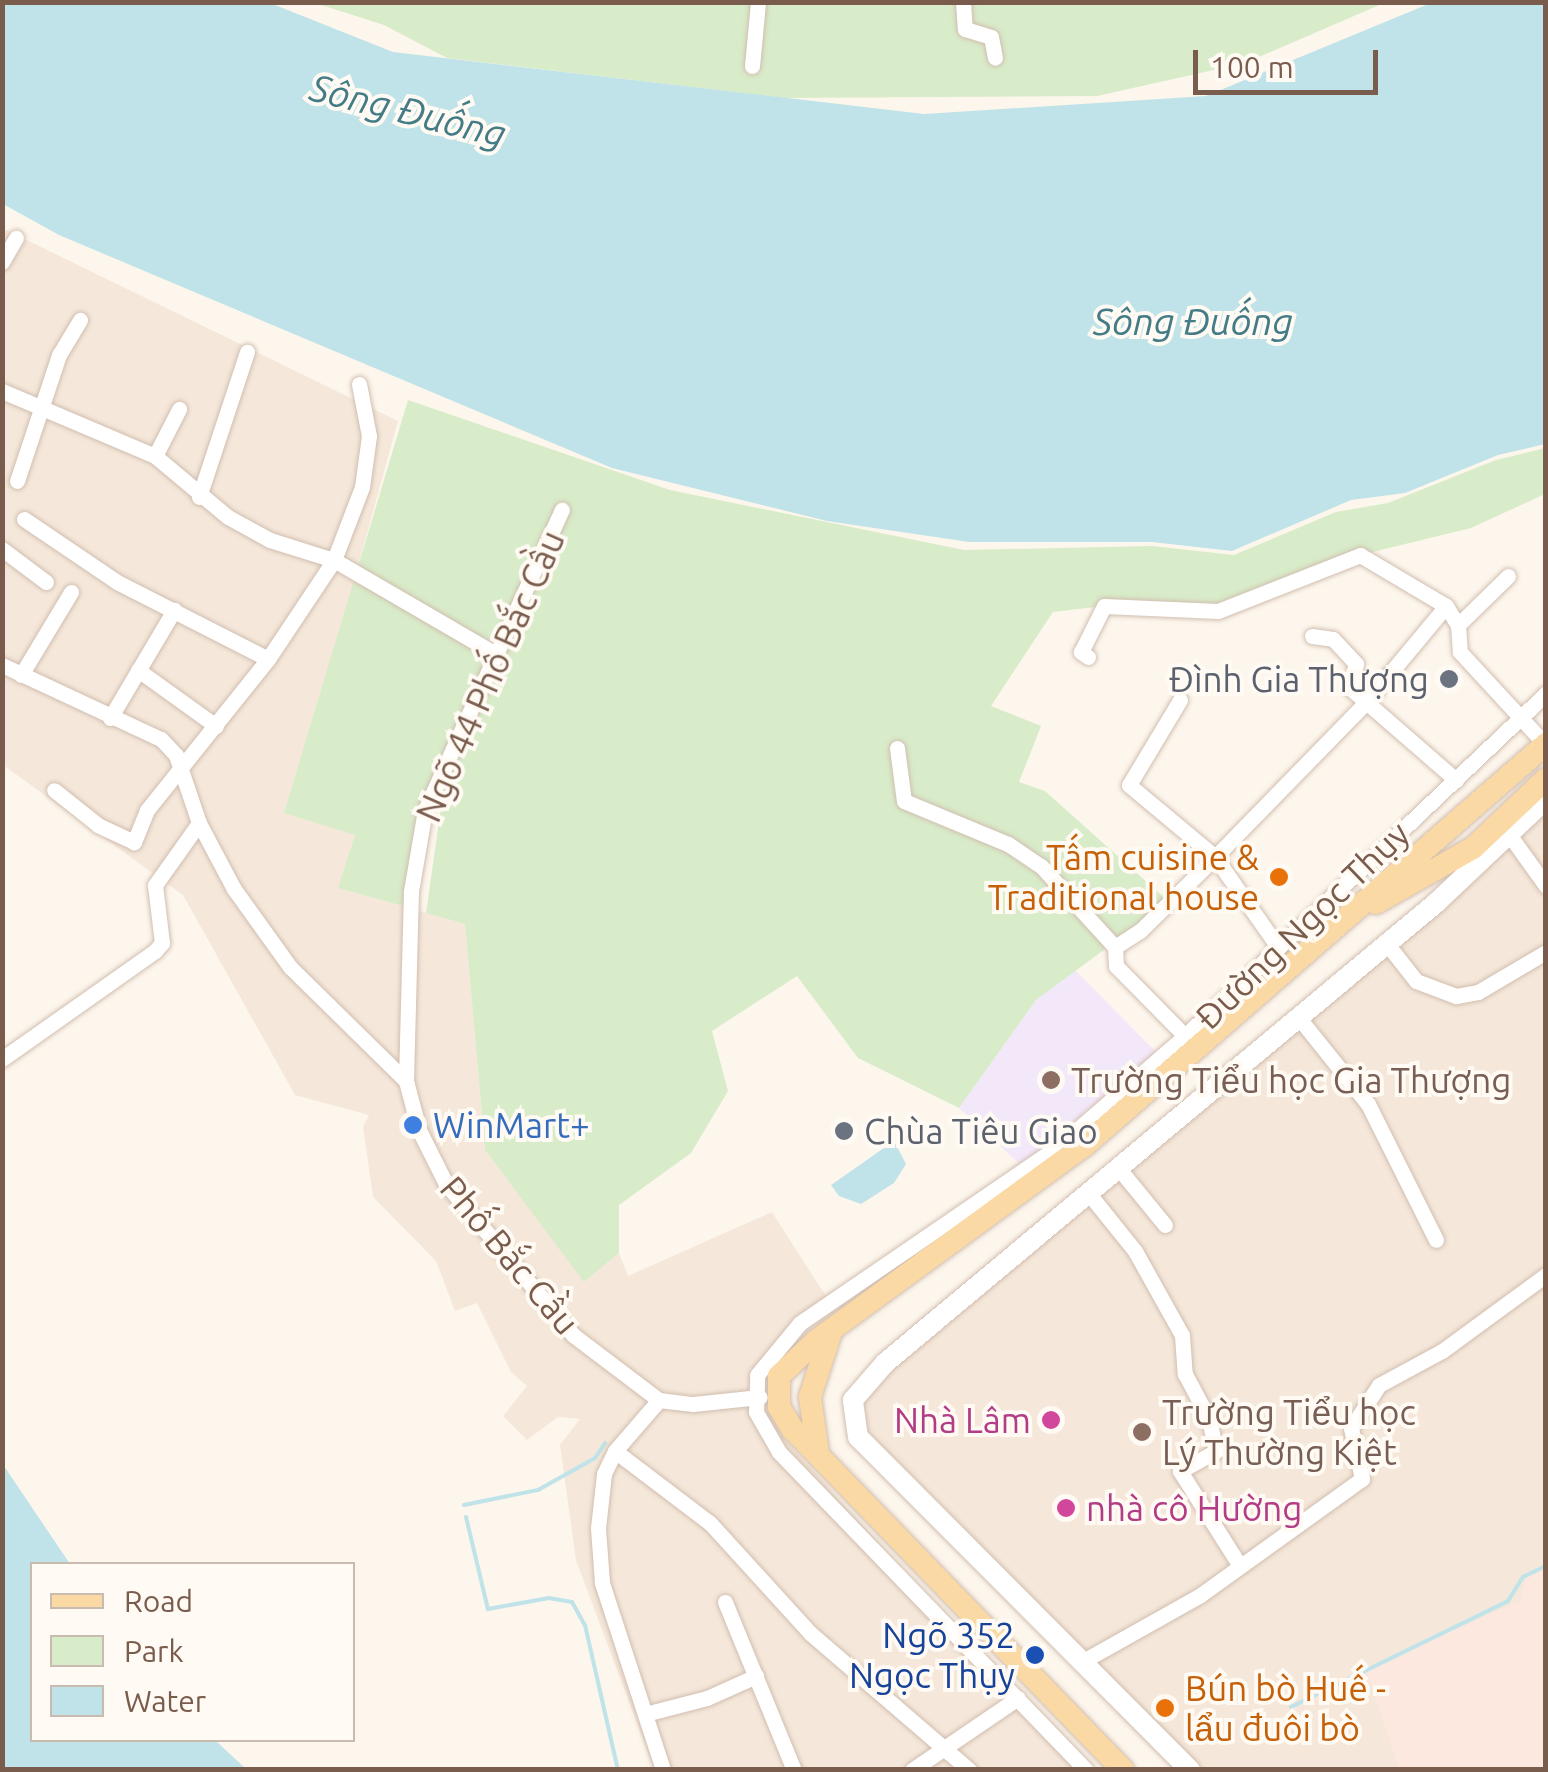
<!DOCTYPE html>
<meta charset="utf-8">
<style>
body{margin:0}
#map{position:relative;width:1548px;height:1772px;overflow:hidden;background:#fdf6ec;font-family:Ubuntu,sans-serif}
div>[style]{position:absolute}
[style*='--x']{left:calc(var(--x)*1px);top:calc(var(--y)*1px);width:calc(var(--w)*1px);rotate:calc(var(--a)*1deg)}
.residential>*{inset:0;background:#f5e8da}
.commercial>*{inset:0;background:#fde8e0}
.education>*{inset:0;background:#f3e8fa}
.green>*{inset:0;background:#d8ecc9}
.water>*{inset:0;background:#bfe3e8}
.stream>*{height:4px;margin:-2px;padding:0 2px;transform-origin:2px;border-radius:2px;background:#bfe3e8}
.roads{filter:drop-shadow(0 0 2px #d1beb0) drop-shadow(0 0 2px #d1beb0)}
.street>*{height:15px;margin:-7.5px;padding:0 7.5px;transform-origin:7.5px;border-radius:7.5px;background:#fff}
.secondary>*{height:20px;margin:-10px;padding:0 10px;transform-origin:10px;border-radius:10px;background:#fff}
.primary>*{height:22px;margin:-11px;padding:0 11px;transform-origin:11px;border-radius:11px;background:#fbd9a5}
.dots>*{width:28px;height:28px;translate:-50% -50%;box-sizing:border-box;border:5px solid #fffaf3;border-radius:50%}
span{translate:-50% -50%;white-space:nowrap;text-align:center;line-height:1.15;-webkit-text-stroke:8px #fffaf3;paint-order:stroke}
.street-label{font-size:35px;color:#7a5c4d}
.worship-label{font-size:35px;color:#5b616d}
.right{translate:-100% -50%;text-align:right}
.left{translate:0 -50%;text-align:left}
.food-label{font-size:35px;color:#c56008}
.education-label{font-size:35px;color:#785e54}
.shop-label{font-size:35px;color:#366cbe}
.hotel-label{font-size:35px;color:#b23c85}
.transit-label{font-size:35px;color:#164399}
.water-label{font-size:38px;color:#437c86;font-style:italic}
.frame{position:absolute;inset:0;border:5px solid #7a5c4d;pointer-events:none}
.legend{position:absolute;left:30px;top:1562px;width:325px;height:180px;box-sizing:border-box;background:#fffaf3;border:2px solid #cabbb1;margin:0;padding:12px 18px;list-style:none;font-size:30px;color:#7a5c4d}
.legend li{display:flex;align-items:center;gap:20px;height:50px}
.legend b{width:50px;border:2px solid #cabbb1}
.scale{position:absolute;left:1193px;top:50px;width:185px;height:45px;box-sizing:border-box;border:5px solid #7a5c4d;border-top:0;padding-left:12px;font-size:30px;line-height:35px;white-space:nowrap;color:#7a5c4d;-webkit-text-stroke:8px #fffaf3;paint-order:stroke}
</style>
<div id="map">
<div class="residential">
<i style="clip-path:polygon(2px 228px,398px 421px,306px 755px,355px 835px,339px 888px,465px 924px,485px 1150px,585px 1281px,619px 1253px,628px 1276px,772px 1212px,827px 1298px,768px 1368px,771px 1413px,781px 1435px,1084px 1769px,654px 1769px,576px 1560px,560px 1445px,580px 1419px,558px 1417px,527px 1440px,503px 1416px,527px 1386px,511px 1372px,477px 1303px,455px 1311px,436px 1261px,373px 1197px,363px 1127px,369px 1115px,295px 1095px,183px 895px,3px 765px)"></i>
<i style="clip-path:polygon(1545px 813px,1545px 1769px,1204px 1769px,858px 1437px,853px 1400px)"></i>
</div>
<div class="commercial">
<i style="clip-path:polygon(1545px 1569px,1545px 1769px,1399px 1769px,1366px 1668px,1521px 1601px,1526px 1578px)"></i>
</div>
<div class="education">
<i style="clip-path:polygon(1075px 970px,1156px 1052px,1022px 1166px,959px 1108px,1036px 1000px)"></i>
</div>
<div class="green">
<i style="clip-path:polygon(315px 3px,1384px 3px,1245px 63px,1097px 96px,785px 98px,447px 58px,384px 25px)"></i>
<i style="clip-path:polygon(408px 400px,670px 490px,964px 550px,1152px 546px,1234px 555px,1336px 512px,1388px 503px,1496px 460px,1545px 448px,1545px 494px,1471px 528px,1360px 555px,1218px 611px,1104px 606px,1053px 612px,991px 706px,1041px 726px,1019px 782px,1045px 791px,1169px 902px,1036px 1000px,959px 1108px,858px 1058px,797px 976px,712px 1031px,728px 1091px,691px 1153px,619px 1205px,619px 1253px,584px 1282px,485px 1150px,465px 924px,426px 913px,445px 779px,434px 777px,406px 907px,338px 888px,355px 835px,284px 813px)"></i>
</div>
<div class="water">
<i style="clip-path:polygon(3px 2px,270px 3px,393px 52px,924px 114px,1206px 96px,1431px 3px,1545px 3px,1545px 444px,1498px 455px,1405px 493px,1351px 500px,1232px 551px,1152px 542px,969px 542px,827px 521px,612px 468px,59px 235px,3px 204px)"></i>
<i style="clip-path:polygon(894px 1141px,906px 1164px,894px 1183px,861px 1204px,839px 1196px,831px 1185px)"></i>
<i style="clip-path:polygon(2px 1463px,70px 1564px,32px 1564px,32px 1740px,215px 1740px,246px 1769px,3px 1769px)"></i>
</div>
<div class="stream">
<i style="--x:464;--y:1505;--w:76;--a:-11.5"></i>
<i style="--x:538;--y:1490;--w:65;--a:-29.3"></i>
<i style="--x:595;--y:1458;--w:18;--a:-56"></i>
<i style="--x:466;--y:1517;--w:95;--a:76.6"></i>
<i style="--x:488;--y:1609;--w:62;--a:-10.2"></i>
<i style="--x:549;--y:1598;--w:23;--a:10"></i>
<i style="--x:572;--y:1602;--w:26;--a:61"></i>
<i style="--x:585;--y:1625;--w:149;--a:77.2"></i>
<i style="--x:1291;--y:1707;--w:242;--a:-26"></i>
<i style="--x:1508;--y:1601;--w:28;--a:-58"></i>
<i style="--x:1523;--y:1577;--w:25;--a:-26"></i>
</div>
<div class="roads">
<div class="street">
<i style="--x:963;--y:2;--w:27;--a:86"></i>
<i style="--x:965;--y:29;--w:27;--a:17"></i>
<i style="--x:991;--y:37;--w:21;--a:79"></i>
<i style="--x:752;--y:66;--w:64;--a:-84.6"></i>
<i style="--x:2;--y:262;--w:28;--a:-60"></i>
<i style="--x:359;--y:384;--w:53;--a:79.1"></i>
<i style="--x:369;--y:436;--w:51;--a:97.8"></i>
<i style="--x:362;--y:487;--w:78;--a:111"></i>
<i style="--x:334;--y:560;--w:189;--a:30.2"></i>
<i style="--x:2;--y:391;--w:166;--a:23"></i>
<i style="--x:155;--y:456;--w:95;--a:39.9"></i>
<i style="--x:228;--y:517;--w:48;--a:28.7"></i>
<i style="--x:270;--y:540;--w:67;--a:17.4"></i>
<i style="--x:334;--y:560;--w:119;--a:123.7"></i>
<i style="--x:268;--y:659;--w:193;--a:128.7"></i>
<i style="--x:147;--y:810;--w:35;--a:112"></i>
<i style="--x:134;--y:842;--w:40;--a:-155"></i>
<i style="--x:98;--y:825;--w:56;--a:-141.5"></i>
<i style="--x:155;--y:456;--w:53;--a:-62.9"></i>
<i style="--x:17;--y:481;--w:133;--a:-71.6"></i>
<i style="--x:59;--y:355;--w:41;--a:-59"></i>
<i style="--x:199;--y:497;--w:153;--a:-71.7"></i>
<i style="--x:24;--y:519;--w:112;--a:34.1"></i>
<i style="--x:117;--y:582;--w:169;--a:27"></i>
<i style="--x:2;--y:549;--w:55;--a:36.9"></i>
<i style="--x:1458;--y:625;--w:70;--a:-44.4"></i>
<i style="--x:1312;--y:636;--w:21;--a:8"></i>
<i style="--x:1333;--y:639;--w:34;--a:47"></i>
<i style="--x:1356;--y:664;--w:24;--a:107"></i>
<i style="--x:1349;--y:687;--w:142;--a:41"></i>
<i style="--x:1088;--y:657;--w:9;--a:-144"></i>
<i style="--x:1081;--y:652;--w:51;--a:-63.4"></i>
<i style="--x:1104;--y:606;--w:114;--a:2.5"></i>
<i style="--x:1218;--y:611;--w:153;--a:-21.5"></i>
<i style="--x:1360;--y:555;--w:100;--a:30.7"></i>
<i style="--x:1446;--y:606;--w:22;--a:58"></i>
<i style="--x:1458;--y:625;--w:27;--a:86"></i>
<i style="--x:1460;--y:652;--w:125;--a:47.3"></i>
<i style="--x:2;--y:665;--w:175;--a:25"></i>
<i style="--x:161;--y:739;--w:22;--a:47"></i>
<i style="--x:176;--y:755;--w:72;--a:71.3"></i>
<i style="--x:199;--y:823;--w:75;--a:62.1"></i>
<i style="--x:234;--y:889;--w:96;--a:54.3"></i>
<i style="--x:290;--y:967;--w:163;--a:44.5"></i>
<i style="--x:406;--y:1081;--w:51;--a:75.1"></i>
<i style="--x:419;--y:1130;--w:60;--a:63.4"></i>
<i style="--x:446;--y:1184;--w:197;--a:49.9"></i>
<i style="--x:573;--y:1335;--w:108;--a:37.1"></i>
<i style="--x:659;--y:1400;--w:34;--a:7"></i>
<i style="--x:693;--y:1404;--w:67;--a:-6"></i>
<i style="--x:138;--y:670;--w:96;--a:35.7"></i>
<i style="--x:21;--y:675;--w:97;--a:-58.9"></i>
<i style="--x:1180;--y:700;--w:99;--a:121"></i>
<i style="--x:1129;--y:785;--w:112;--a:39.9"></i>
<i style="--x:1215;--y:857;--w:110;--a:55"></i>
<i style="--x:110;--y:718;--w:126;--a:-59.3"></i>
<i style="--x:897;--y:748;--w:53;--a:82.5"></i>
<i style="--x:904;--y:801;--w:113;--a:22.5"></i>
<i style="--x:1008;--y:844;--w:40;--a:34"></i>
<i style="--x:1041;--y:866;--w:110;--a:47.6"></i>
<i style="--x:1508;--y:833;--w:65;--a:54.4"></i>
<i style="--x:1387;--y:944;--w:47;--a:51.9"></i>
<i style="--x:1416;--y:981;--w:43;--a:20.6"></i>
<i style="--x:1456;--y:996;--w:22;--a:-10"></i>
<i style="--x:1478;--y:992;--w:79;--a:-30.5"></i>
<i style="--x:1115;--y:947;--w:30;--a:-33"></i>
<i style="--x:1140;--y:931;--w:105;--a:-44.6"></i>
<i style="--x:1215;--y:857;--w:216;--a:-45.7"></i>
<i style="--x:1366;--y:702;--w:125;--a:-50.2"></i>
<i style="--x:1115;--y:947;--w:19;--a:87"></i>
<i style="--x:1116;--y:966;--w:98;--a:45.4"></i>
<i style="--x:1299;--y:1018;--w:110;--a:51.3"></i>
<i style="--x:1368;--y:1104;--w:152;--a:63.4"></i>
<i style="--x:2;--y:1059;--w:187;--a:-35.2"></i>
<i style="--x:155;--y:951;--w:11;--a:-49"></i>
<i style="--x:162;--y:943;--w:58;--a:-96.9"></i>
<i style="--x:155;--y:885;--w:76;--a:-54.6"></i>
<i style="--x:406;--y:1081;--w:190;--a:-88.5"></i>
<i style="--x:411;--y:891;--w:82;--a:-80.2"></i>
<i style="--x:425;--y:810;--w:330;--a:-65.5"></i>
<i style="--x:1120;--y:1170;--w:71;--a:50.7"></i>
<i style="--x:1090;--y:1195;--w:72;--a:51.2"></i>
<i style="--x:1135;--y:1251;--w:96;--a:60.8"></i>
<i style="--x:1182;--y:1335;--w:39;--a:86"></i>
<i style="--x:1185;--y:1374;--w:51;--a:61.9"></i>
<i style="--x:1209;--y:1419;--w:33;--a:78"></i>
<i style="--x:1216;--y:1451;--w:41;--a:150.9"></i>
<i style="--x:1180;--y:1471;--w:112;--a:57.7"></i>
<i style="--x:659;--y:1400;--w:67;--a:130.8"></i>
<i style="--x:615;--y:1451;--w:25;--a:116"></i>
<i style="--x:604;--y:1474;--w:54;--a:96.3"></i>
<i style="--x:598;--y:1528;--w:55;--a:85.8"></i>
<i style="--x:602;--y:1583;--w:197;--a:71.9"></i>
<i style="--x:615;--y:1451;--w:119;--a:37.2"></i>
<i style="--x:710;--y:1523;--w:149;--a:47.7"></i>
<i style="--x:810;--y:1633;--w:210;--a:40.7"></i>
<i style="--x:725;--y:1602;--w:182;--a:67.7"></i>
<i style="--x:1083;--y:1661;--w:133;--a:-29.3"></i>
<i style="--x:1199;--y:1596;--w:201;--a:-35.7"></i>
<i style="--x:1362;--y:1479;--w:52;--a:-102.2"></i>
<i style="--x:1351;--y:1428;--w:51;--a:-56.9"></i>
<i style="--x:1379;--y:1385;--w:72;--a:-28.4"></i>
<i style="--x:1442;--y:1351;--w:129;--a:-36.2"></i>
<i style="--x:645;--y:1714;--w:64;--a:-14.5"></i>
<i style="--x:707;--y:1698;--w:54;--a:-24.2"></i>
<i style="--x:912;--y:1770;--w:128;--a:-34.2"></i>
<i style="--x:1086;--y:1770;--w:442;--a:-134"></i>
<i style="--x:779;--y:1452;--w:46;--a:-119.9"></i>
<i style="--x:756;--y:1412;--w:37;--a:-88"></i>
<i style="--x:757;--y:1375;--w:67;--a:-50.4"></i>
<i style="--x:800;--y:1323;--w:310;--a:-34.4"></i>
<i style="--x:1056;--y:1148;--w:171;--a:-41"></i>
<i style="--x:1185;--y:1036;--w:498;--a:-43.5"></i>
</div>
<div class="secondary">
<i style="--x:1190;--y:1770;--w:470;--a:-134.9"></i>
<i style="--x:858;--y:1437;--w:37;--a:-98"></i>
<i style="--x:853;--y:1400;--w:49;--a:-49.1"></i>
<i style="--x:885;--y:1363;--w:718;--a:-39.86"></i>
<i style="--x:1436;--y:903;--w:151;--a:-43.4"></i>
</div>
<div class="primary">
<i style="--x:1376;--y:903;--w:112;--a:-29.6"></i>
<i style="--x:1473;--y:848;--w:100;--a:-43.4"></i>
<i style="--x:818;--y:1454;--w:58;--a:-98"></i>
<i style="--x:810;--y:1397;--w:68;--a:-72.1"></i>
<i style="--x:1123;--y:1770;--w:474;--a:-134.1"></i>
<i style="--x:793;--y:1430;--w:27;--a:-121"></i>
<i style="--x:779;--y:1407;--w:31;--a:-90"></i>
<i style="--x:779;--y:1376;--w:51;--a:-43.4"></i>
<i style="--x:816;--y:1341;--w:333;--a:-36.1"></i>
<i style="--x:1085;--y:1145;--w:611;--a:-41.02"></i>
</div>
</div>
<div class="dots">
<i style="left:1449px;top:679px;background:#6b7280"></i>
<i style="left:1279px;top:877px;background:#e8710a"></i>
<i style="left:1051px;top:1080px;background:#8d6e63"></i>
<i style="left:413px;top:1125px;background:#3f7fe0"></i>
<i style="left:844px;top:1131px;background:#6b7280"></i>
<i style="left:1051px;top:1420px;background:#d1479c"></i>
<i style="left:1142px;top:1432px;background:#8d6e63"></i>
<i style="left:1066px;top:1508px;background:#d1479c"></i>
<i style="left:1035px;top:1655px;background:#1a4fb4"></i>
<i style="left:1165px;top:1708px;background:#e8710a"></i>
</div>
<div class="street-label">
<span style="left:490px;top:676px;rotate:-66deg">Ngõ 44 Phố Bắc Cầu</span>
<span style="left:1302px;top:925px;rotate:-44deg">Đường Ngọc Thụy</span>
<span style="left:510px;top:1255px;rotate:50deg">Phố Bắc Cầu</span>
</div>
<div class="worship-label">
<span class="right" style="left:1429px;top:679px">Đình Gia Thượng</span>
<span class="left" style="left:864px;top:1131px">Chùa Tiêu Giao</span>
</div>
<div class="food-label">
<span class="right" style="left:1259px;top:877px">Tấm cuisine &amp;<br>Traditional house</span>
<span class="left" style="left:1185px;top:1708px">Bún bò Huế -<br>lẩu đuôi bò</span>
</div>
<div class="education-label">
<span class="left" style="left:1071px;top:1080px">Trường Tiểu học Gia Thượng</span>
<span class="left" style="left:1162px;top:1432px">Trường Tiểu học<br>Lý Thường Kiệt</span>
</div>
<div class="shop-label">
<span class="left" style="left:433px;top:1125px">WinMart+</span>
</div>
<div class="hotel-label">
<span class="right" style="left:1031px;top:1420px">Nhà Lâm</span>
<span class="left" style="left:1086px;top:1508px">nhà cô Hường</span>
</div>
<div class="transit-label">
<span class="right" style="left:1015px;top:1655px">Ngõ 352<br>Ngọc Thụy</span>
</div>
<div class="water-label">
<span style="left:408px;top:111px;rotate:14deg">Sông Đuống</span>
<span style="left:1193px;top:322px">Sông Đuống</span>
</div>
<div class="frame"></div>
<ul class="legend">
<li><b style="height:12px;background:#fbd9a5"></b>Road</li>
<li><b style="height:28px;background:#d8ecc9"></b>Park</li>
<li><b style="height:28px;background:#bfe3e8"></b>Water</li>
</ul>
<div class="scale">100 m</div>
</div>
